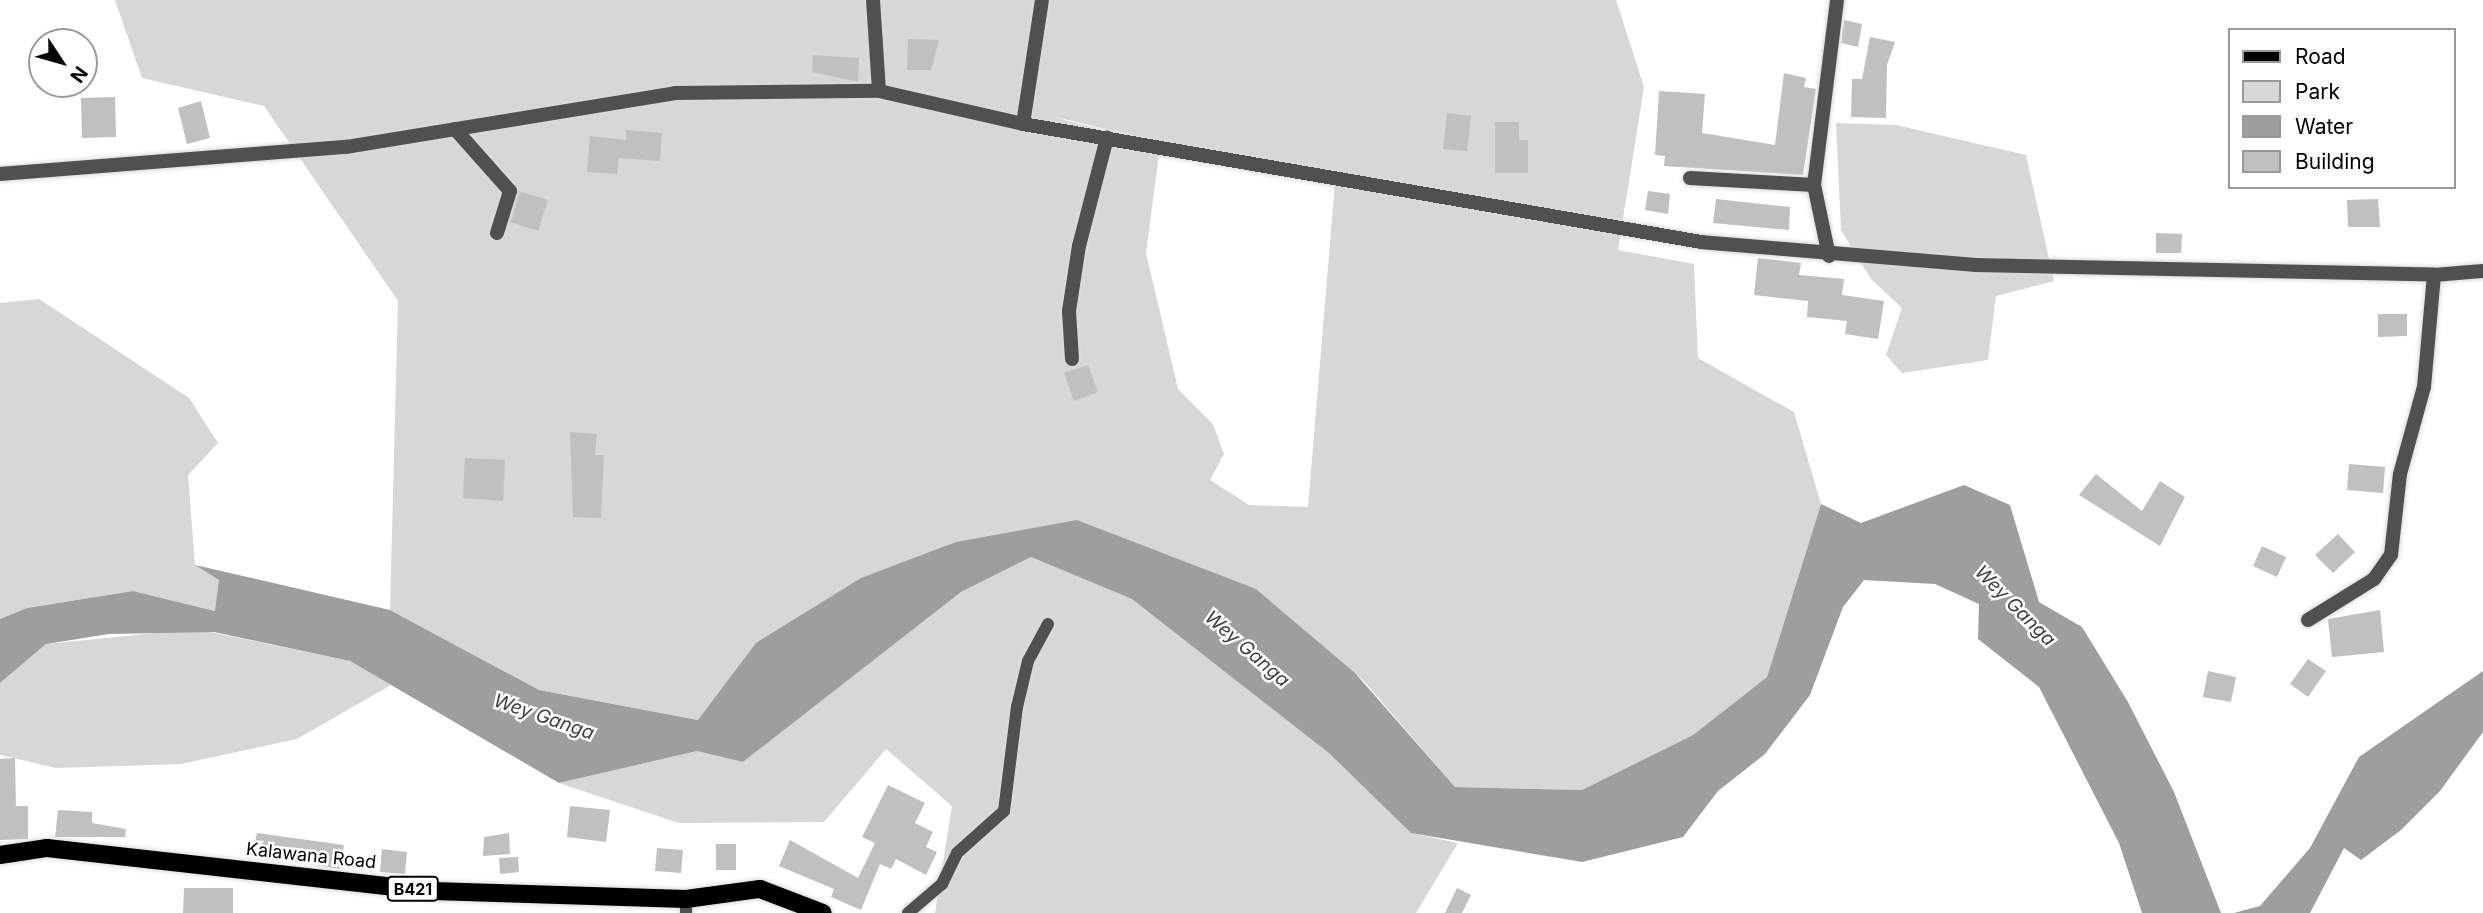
<!DOCTYPE html>
<style>
body{margin:0}
#map{position:relative;width:2483px;height:913px;overflow:hidden;background:#fff;font-family:Inter,sans-serif}
div>[style]{position:absolute}
[style*='--x']{left:calc(var(--x)*1px);top:calc(var(--y)*1px);width:calc(var(--w)*1px);rotate:calc(var(--a)*1deg)}
.green>*{inset:0;background:#d7d7d7}
.water>*{inset:0;background:#9e9e9e}
.building>*{inset:0;background:#c0c0c0}
.roads{filter:drop-shadow(0 0 2px #dbdbdb) drop-shadow(0 0 2px #dbdbdb)}
.service>*{height:12px;margin:-6px;padding:0 6px;transform-origin:6px;border-radius:6px;background:#505050}
.minor>*{height:14px;margin:-7px;padding:0 7px;transform-origin:7px;border-radius:7px;background:#505050}
.tertiary>*{height:14px;margin:-7px;padding:0 7px;transform-origin:7px;border-radius:7px;background:#505050}
.primary>*{height:18px;margin:-9px;padding:0 9px;transform-origin:9px;border-radius:9px;background:#000}
span{translate:-50% -50%;white-space:nowrap;text-align:center;line-height:1.15;-webkit-text-stroke:5px #fff;paint-order:stroke}
.shield-label span{padding:2px 5px;background:#fff;border:2px solid;border-radius:5px;-webkit-text-stroke-width:0}
.shield-label{font-size:16px;color:#000;font-weight:700}
.street-label{font-size:18px;color:#000}
.water-label{font-size:19px;color:#3f3f3f;font-style:italic}
.legend{position:absolute;left:2228px;top:28px;width:228px;height:161px;box-sizing:border-box;background:#fff;border:2px solid #999;margin:0;padding:9px 12px;list-style:none;font-size:21px;color:#000}
.legend li{display:flex;align-items:center;gap:14px;height:35px}
.legend b{width:35px;border:2px solid #999}
.north{position:absolute;left:28px;top:28px;width:70px;height:70px;box-sizing:border-box;background:#fff;border:2px solid #999;border-radius:50%;rotate:126deg;font-size:19px;font-weight:700;line-height:28px;text-align:center;color:#000}
.north::after{content:'';display:block;margin:auto;width:24px;height:32px;background:#000;clip-path:polygon(50% 0,100% 100%,50% 72%,0 100%)}
</style>
<div id="map">
<div class="green">
<i style="clip-path:polygon(evenodd,115px 0,1616px 0,1644px 87px,1618px 250px,1694px 264px,1698px 358px,1794px 412px,1821px 504px,1767px 677px,1693px 735px,1582px 790px,1455px 787px,1363px 680px,1256px 590px,1077px 520px,756px 643px,699px 720px,539px 690px,390px 610px,398px 301px,264px 106px,142px 78px,115px 0,1051px 116px,1335px 183px,1308px 507px,1249px 505px,1210px 480px,1224px 454px,1213px 424px,1178px 389px,1146px 253px,1160px 147px,1051px 116px)"></i>
<i style="clip-path:polygon(1836px 123px,1896px 125px,2026px 155px,2054px 281px,1996px 296px,1988px 360px,1902px 373px,1886px 355px,1902px 308px,1871px 279px,1841px 230px)"></i>
<i style="clip-path:polygon(39px 299px,189px 398px,218px 443px,188px 475px,195px 565px,219px 580px,216px 611px,133px 591px,27px 608px,0 619px,0 303px)"></i>
<i style="clip-path:polygon(1031px 557px,1137px 601px,1336px 759px,1411px 833px,1458px 843px,1416px 913px,935px 913px,952px 806px,886px 749px,824px 822px,679px 823px,559px 783px,697px 751px,743px 762px,961px 592px)"></i>
<i style="clip-path:polygon(196px 629px,350px 661px,391px 685px,297px 739px,181px 764px,56px 768px,0 755px,0 683px,46px 644px)"></i>
</div>
<div class="water">
<i style="clip-path:polygon(1964px 485px,2010px 505px,2039px 602px,2082px 627px,2128px 702px,2174px 792px,2221px 913px,2142px 913px,2119px 843px,2039px 687px,1978px 639px,1979px 604px,1935px 584px,1864px 580px,1843px 607px,1810px 695px,1765px 754px,1718px 791px,1683px 837px,1582px 862px,1411px 833px,1330px 754px,1132px 599px,1031px 557px,961px 592px,743px 762px,697px 751px,559px 783px,350px 661px,214px 632px,109px 634px,46px 644px,0 683px,0 619px,27px 608px,133px 591px,215px 611px,219px 580px,195px 565px,390px 610px,539px 690px,698px 720px,756px 643px,861px 578px,956px 542px,1077px 520px,1256px 589px,1355px 673px,1455px 787px,1582px 790px,1693px 735px,1767px 677px,1821px 504px,1861px 523px)"></i>
<i style="clip-path:polygon(2483px 671px,2483px 732px,2440px 791px,2401px 830px,2361px 860px,2344px 848px,2310px 913px,2234px 913px,2260px 906px,2310px 848px,2359px 757px)"></i>
</div>
<div class="building">
<i style="clip-path:polygon(1844px 20px,1862px 24px,1858px 47px,1841px 43px)"></i>
<i style="clip-path:polygon(1870px 37px,1895px 42px,1887px 65px,1886px 118px,1851px 117px,1852px 79px,1862px 79px)"></i>
<i style="clip-path:polygon(908px 39px,939px 40px,931px 70px,907px 70px)"></i>
<i style="clip-path:polygon(813px 55px,859px 58px,858px 82px,812px 72px)"></i>
<i style="clip-path:polygon(1784px 73px,1806px 78px,1804px 87px,1816px 89px,1803px 175px,1664px 166px,1665px 156px,1655px 155px,1659px 91px,1705px 94px,1702px 133px,1775px 145px)"></i>
<i style="clip-path:polygon(115px 97px,116px 137px,82px 138px,81px 98px)"></i>
<i style="clip-path:polygon(201px 101px,210px 138px,187px 144px,178px 108px)"></i>
<i style="clip-path:polygon(1447px 113px,1471px 116px,1467px 151px,1443px 149px)"></i>
<i style="clip-path:polygon(1495px 122px,1519px 122px,1519px 140px,1528px 140px,1528px 173px,1495px 173px)"></i>
<i style="clip-path:polygon(626px 130px,662px 133px,660px 161px,619px 158px,617px 174px,587px 172px,590px 136px,626px 140px)"></i>
<i style="clip-path:polygon(519px 191px,548px 200px,538px 231px,510px 222px)"></i>
<i style="clip-path:polygon(1648px 191px,1670px 194px,1668px 214px,1645px 210px)"></i>
<i style="clip-path:polygon(1716px 199px,1790px 207px,1789px 230px,1713px 223px)"></i>
<i style="clip-path:polygon(2378px 199px,2380px 227px,2348px 227px,2347px 200px)"></i>
<i style="clip-path:polygon(2156px 233px,2182px 234px,2181px 253px,2156px 253px)"></i>
<i style="clip-path:polygon(1758px 258px,1801px 263px,1799px 275px,1844px 279px,1842px 295px,1884px 301px,1878px 339px,1845px 334px,1847px 321px,1807px 317px,1808px 301px,1754px 295px)"></i>
<i style="clip-path:polygon(2378px 314px,2407px 314px,2407px 336px,2378px 337px)"></i>
<i style="clip-path:polygon(1088px 365px,1098px 392px,1074px 401px,1064px 373px)"></i>
<i style="clip-path:polygon(570px 432px,597px 434px,595px 455px,604px 455px,601px 518px,573px 517px)"></i>
<i style="clip-path:polygon(465px 458px,505px 460px,503px 501px,463px 498px)"></i>
<i style="clip-path:polygon(2349px 464px,2385px 467px,2383px 493px,2347px 490px)"></i>
<i style="clip-path:polygon(2096px 474px,2142px 511px,2160px 481px,2185px 497px,2160px 546px,2079px 495px)"></i>
<i style="clip-path:polygon(2338px 534px,2355px 552px,2333px 573px,2315px 555px)"></i>
<i style="clip-path:polygon(2262px 546px,2286px 557px,2277px 577px,2253px 566px)"></i>
<i style="clip-path:polygon(2380px 610px,2384px 652px,2332px 657px,2328px 619px)"></i>
<i style="clip-path:polygon(2308px 659px,2326px 671px,2308px 697px,2290px 684px)"></i>
<i style="clip-path:polygon(2208px 671px,2236px 677px,2231px 702px,2203px 697px)"></i>
<i style="clip-path:polygon(15px 758px,16px 806px,28px 806px,28px 839px,0 840px,0 759px)"></i>
<i style="clip-path:polygon(888px 785px,925px 803px,915px 823px,933px 832px,926px 847px,937px 852px,926px 875px,896px 859px,891px 869px,880px 864px,861px 910px,831px 897px,834px 889px,779px 866px,790px 840px,858px 878px,875px 843px,862px 837px)"></i>
<i style="clip-path:polygon(570px 806px,610px 810px,606px 842px,567px 837px)"></i>
<i style="clip-path:polygon(58px 810px,92px 812px,92px 823px,126px 829px,125px 837px,55px 837px)"></i>
<i style="clip-path:polygon(257px 833px,344px 845px,340px 869px,252px 855px)"></i>
<i style="clip-path:polygon(509px 833px,510px 854px,483px 856px,484px 837px)"></i>
<i style="clip-path:polygon(716px 844px,736px 844px,736px 870px,716px 870px)"></i>
<i style="clip-path:polygon(657px 848px,683px 850px,681px 873px,655px 871px)"></i>
<i style="clip-path:polygon(382px 849px,407px 852px,405px 874px,380px 872px)"></i>
<i style="clip-path:polygon(518px 857px,519px 872px,500px 874px,499px 858px)"></i>
<i style="clip-path:polygon(184px 888px,233px 888px,233px 913px,183px 913px)"></i>
<i style="clip-path:polygon(1457px 888px,1471px 895px,1462px 913px,1445px 913px)"></i>
</div>
<div class="roads">
<div class="service">
<i style="--x:686;--y:913;--w:14;--a:-90"></i>
<i style="--x:908;--y:913;--w:45;--a:-40.5"></i>
<i style="--x:942;--y:884;--w:34;--a:-64"></i>
<i style="--x:957;--y:853;--w:63;--a:-41.8"></i>
<i style="--x:1004;--y:811;--w:105;--a:-82.9"></i>
<i style="--x:1017;--y:707;--w:47;--a:-76.6"></i>
<i style="--x:1028;--y:661;--w:42;--a:-61.6"></i>
</div>
<div class="minor">
<i style="--x:873;--y:0;--w:91;--a:86.2"></i>
<i style="--x:1023;--y:124;--w:125;--a:-81.3"></i>
<i style="--x:455;--y:129;--w:83;--a:48.4"></i>
<i style="--x:510;--y:191;--w:44;--a:107.2"></i>
<i style="--x:1690;--y:178;--w:124;--a:3.2"></i>
<i style="--x:1829;--y:256;--w:73;--a:-101.9"></i>
<i style="--x:1814;--y:185;--w:186;--a:-82.9"></i>
<i style="--x:1072;--y:359;--w:48;--a:-93.6"></i>
<i style="--x:1069;--y:311;--w:66;--a:-81.3"></i>
<i style="--x:1079;--y:246;--w:112;--a:-75.5"></i>
<i style="--x:2308;--y:620;--w:78;--a:-31.8"></i>
<i style="--x:2374;--y:579;--w:29;--a:-55"></i>
<i style="--x:2391;--y:555;--w:81;--a:-83.7"></i>
<i style="--x:2400;--y:474;--w:90;--a:-74.6"></i>
<i style="--x:2424;--y:387;--w:112;--a:-84.9"></i>
</div>
<div class="tertiary">
<i style="--x:0;--y:174;--w:347;--a:-4.5"></i>
<i style="--x:346;--y:147;--w:333;--a:-9.3"></i>
<i style="--x:675;--y:93;--w:204;--a:-0.6"></i>
<i style="--x:879;--y:91;--w:148;--a:12.9"></i>
<i style="--x:1023;--y:124;--w:688;--a:9.87"></i>
<i style="--x:1701;--y:242;--w:275;--a:4.8"></i>
<i style="--x:1975;--y:265;--w:459;--a:1.2"></i>
<i style="--x:2434;--y:275;--w:49;--a:-4.7"></i>
</div>
<div class="primary">
<i style="--x:0;--y:855;--w:48;--a:-8.5"></i>
<i style="--x:47;--y:848;--w:388;--a:6.4"></i>
<i style="--x:433;--y:891;--w:253;--a:1.8"></i>
<i style="--x:686;--y:899;--w:75;--a:-7.7"></i>
<i style="--x:760;--y:889;--w:67;--a:20.9"></i>
</div>
</div>
<div class="shield-label">
<span style="left:413px;top:889px">B421</span>
</div>
<div class="street-label">
<span style="left:311px;top:856px;rotate:6deg">Kalawana Road</span>
</div>
<div class="water-label">
<span style="left:2015px;top:606px;rotate:45deg">Wey Ganga</span>
<span style="left:1247px;top:649px;rotate:41deg">Wey Ganga</span>
<span style="left:544px;top:717px;rotate:19deg">Wey Ganga</span>
</div>
<ul class="legend">
<li><b style="height:9px;background:#000"></b>Road</li>
<li><b style="height:19px;background:#d7d7d7"></b>Park</li>
<li><b style="height:19px;background:#9e9e9e"></b>Water</li>
<li><b style="height:19px;background:#c0c0c0"></b>Building</li>
</ul>
<div class="north">N</div>
</div>
